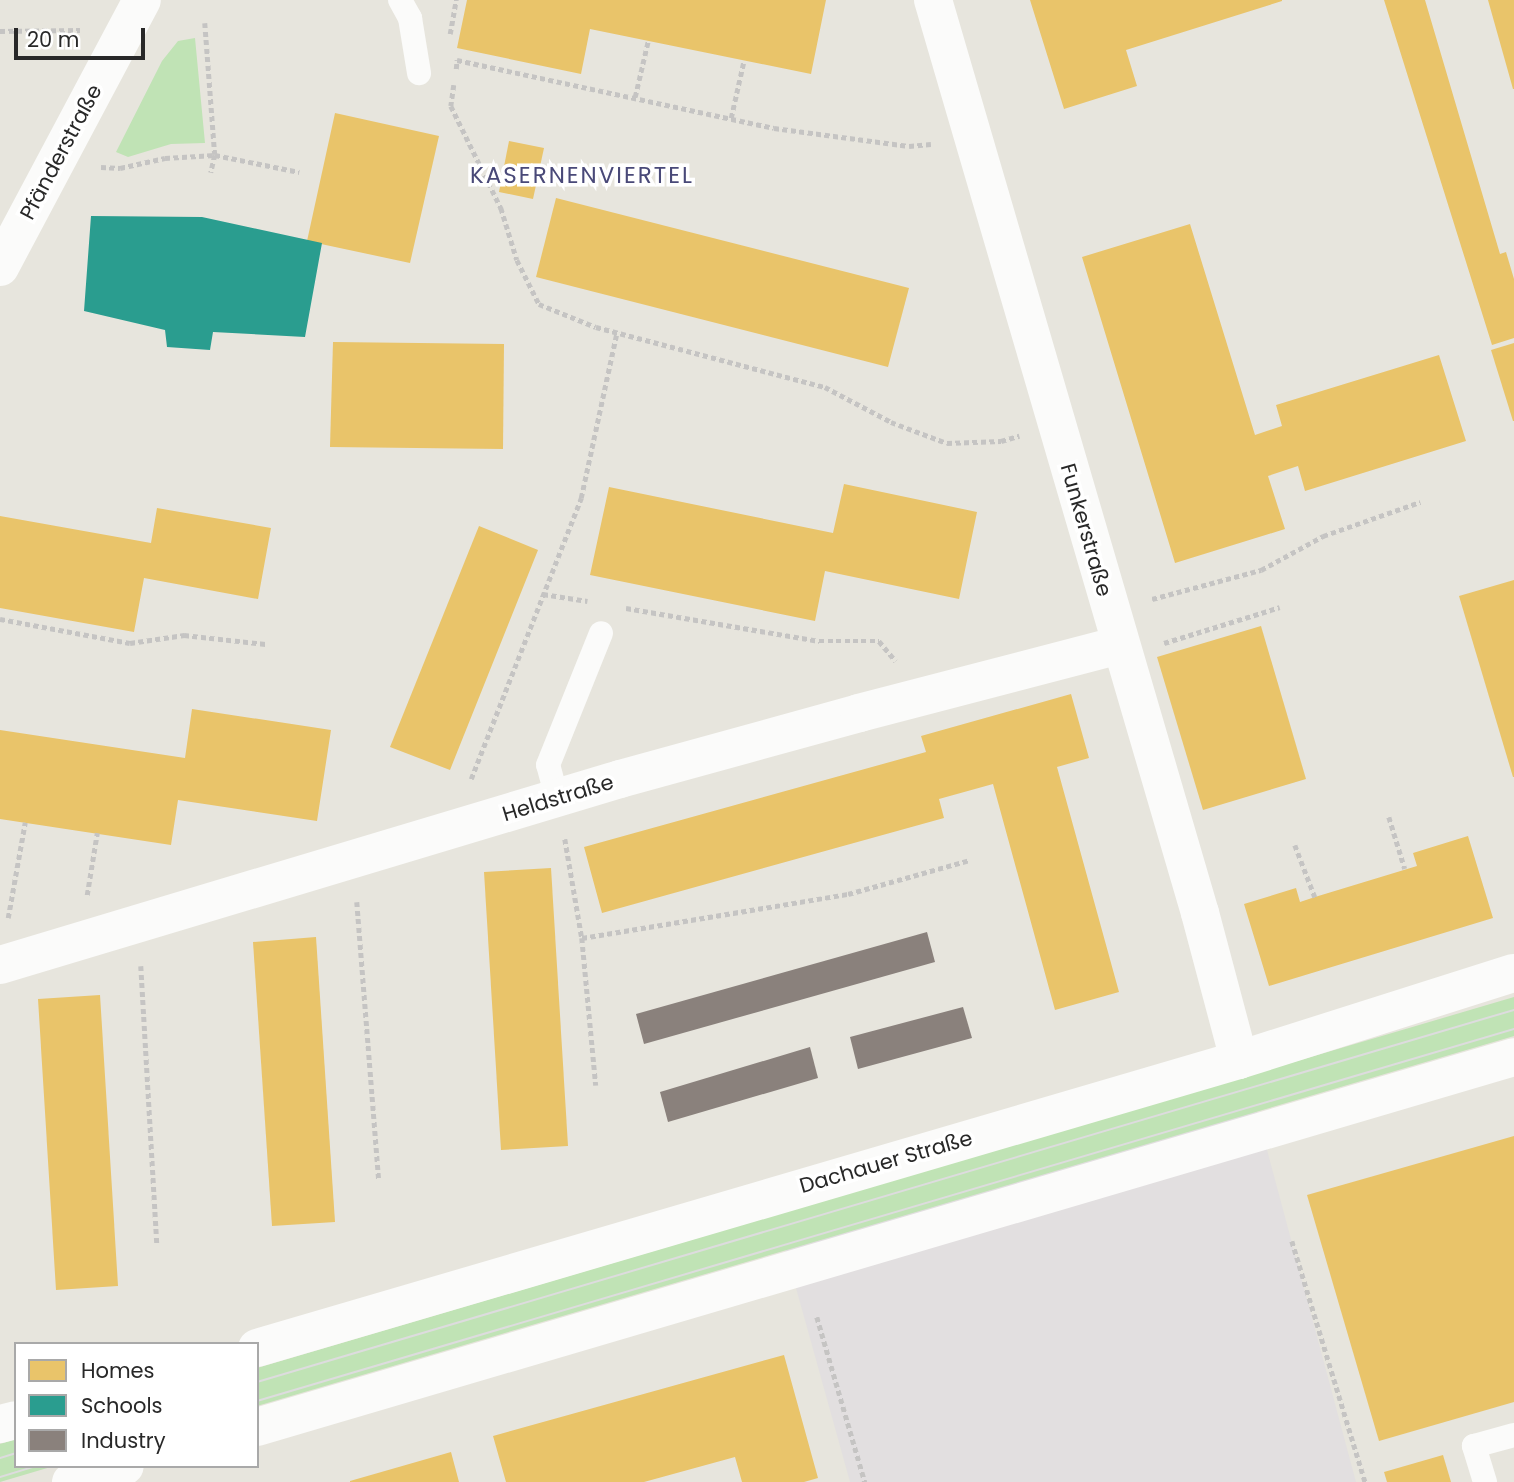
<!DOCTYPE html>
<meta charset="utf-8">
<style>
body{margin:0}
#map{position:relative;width:1514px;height:1482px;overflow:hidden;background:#e7e5dd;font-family:Poppins,sans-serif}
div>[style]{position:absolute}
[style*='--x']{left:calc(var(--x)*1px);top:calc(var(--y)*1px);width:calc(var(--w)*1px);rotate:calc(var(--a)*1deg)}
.industrial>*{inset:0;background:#e2dfe0}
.green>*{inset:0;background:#c0e3b5}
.homes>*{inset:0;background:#e9c46a}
.schools>*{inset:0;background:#2a9d8f}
.industry>*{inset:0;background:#8a817c}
.path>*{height:4.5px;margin-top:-2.25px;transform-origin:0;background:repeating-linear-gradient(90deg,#c5c4c3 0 5px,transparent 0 8.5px)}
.service>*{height:24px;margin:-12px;padding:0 12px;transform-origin:12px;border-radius:12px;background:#fbfbfa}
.minor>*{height:38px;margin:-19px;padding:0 19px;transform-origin:19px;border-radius:19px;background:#fbfbfa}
.secondary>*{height:38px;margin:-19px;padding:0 19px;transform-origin:19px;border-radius:19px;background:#fbfbfa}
.tram>*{height:2px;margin:-1px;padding:0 1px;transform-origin:1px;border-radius:1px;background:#dddcde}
span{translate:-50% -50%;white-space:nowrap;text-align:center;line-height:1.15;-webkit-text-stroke:7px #fff;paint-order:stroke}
.street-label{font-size:21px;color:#282828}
.neighbourhood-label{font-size:23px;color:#494978;letter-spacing:2px}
.legend{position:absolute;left:14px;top:1342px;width:245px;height:126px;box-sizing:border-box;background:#fff;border:2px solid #a9a9a9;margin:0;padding:9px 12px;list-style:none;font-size:21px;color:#282828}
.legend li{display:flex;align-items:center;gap:14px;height:35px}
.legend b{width:35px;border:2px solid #a9a9a9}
.scale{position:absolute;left:14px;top:28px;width:131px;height:32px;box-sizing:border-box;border:4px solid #282828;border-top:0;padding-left:9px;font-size:21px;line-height:24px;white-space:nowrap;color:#282828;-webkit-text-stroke:5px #fff;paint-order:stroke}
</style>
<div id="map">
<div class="industrial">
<i style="clip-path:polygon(1251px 1090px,1356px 1482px,850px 1482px,779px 1227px)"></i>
</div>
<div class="green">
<i style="clip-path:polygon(195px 38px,205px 143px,171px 144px,128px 157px,116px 152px,162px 61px,178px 41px)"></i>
<i style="clip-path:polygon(1514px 997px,1514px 1036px,257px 1406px,257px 1368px)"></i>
<i style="clip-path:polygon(16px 1439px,16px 1466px,54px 1466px,0 1482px,0 1444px)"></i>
</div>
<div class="homes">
<i style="clip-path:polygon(467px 0,826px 0,811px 74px,590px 29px,581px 74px,457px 48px)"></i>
<i style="clip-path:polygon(1030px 0,1282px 0,1282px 1px,1126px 50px,1137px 86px,1064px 109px)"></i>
<i style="clip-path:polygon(1384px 0,1425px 0,1500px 254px,1506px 252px,1514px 279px,1514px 338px,1492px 345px)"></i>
<i style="clip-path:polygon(1488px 0,1514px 0,1514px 89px,1513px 89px)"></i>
<i style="clip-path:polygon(335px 113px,439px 136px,410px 263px,307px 241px)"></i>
<i style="clip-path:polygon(509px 141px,544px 148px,533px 199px,499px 192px)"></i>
<i style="clip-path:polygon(556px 198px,909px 288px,888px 367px,536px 277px)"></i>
<i style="clip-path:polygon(1190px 224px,1255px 435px,1282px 426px,1276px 405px,1439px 355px,1466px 441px,1305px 491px,1298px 466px,1268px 476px,1285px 529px,1175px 563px,1082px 257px)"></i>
<i style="clip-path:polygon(333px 342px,504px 344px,503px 449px,330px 447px)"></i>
<i style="clip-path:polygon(1514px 343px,1514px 421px,1513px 421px,1491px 350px)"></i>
<i style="clip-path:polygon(844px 484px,977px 512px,959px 599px,825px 571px,815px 621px,590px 575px,609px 487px,833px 533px)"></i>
<i style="clip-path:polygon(157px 508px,271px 528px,258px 599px,144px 578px,134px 632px,0 608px,0 516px,151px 543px)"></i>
<i style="clip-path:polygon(479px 526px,538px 550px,450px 770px,390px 747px)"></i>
<i style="clip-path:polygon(1514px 580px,1514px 777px,1513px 777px,1459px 596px)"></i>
<i style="clip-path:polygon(1261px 626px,1306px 779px,1203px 810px,1157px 657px)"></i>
<i style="clip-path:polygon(1071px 694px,1089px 758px,1057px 767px,1119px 992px,1055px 1010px,993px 784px,939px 799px,944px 818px,602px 913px,584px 847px,926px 752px,921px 736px)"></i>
<i style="clip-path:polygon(192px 709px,331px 730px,317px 821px,178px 800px,171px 845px,0 819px,0 730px,185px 758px)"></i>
<i style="clip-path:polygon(1468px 836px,1493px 918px,1269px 986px,1244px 904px,1296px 888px,1300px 902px,1315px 897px,1417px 866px,1413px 853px)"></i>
<i style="clip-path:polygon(551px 868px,568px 1146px,501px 1150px,484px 872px)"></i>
<i style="clip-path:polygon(316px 937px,335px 1222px,272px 1226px,253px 942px)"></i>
<i style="clip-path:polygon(100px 995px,118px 1286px,56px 1290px,38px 999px)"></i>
<i style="clip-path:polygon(1514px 1136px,1514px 1402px,1379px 1441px,1307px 1195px)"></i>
<i style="clip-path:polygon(784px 1355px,818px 1478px,804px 1482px,742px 1482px,735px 1457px,644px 1482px,506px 1482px,493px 1436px)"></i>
<i style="clip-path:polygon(451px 1452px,459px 1482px,350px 1482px,350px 1481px)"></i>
<i style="clip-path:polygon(1443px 1455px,1451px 1482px,1387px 1482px,1384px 1472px)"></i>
</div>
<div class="schools">
<i style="clip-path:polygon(91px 216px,202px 217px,322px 243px,305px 337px,213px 332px,210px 350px,167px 347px,165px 330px,84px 311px)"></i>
</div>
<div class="industry">
<i style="clip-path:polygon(927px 932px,935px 962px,644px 1044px,636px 1014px)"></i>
<i style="clip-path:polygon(963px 1007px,972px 1038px,858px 1069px,850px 1037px)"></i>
<i style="clip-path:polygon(810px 1047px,818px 1078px,668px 1122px,660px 1092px)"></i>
</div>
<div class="path">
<i style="--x:205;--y:23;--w:132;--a:85.7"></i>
<i style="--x:215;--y:155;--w:18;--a:103"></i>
<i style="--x:0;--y:31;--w:80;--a:-0.7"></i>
<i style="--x:450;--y:34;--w:35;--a:-80"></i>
<i style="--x:456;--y:69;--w:9;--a:-84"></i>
<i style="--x:457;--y:60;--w:324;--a:12.1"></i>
<i style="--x:774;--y:128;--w:136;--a:7.6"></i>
<i style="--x:909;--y:146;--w:22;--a:-5"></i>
<i style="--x:454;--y:85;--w:21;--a:98"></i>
<i style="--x:451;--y:106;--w:114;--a:63.9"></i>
<i style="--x:501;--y:208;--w:54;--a:72.9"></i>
<i style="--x:517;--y:260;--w:49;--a:63.4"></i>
<i style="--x:539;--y:304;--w:61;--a:22"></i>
<i style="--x:596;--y:327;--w:237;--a:14.7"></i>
<i style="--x:825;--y:387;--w:75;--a:27.9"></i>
<i style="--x:891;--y:422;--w:60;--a:20.6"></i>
<i style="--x:947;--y:443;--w:54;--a:-2.1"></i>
<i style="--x:1001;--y:441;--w:19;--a:-16"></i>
<i style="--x:635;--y:97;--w:57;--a:-76.9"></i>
<i style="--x:731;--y:118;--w:59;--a:-77.4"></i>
<i style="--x:101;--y:167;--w:19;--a:3"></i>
<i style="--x:120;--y:168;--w:46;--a:-12.5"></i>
<i style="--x:165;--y:158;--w:50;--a:-3.4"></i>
<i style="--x:215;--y:155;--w:86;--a:11.4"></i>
<i style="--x:543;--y:594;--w:45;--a:9"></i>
<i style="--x:1152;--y:599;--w:113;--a:-14.9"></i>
<i style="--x:1261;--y:570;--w:71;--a:-28.7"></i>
<i style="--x:1323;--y:536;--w:103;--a:-19.3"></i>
<i style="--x:626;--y:608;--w:196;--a:9.7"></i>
<i style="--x:819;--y:641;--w:60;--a:0"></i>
<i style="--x:879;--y:641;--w:26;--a:50"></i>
<i style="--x:0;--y:619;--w:132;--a:10.5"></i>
<i style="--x:130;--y:643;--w:55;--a:-8.4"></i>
<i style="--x:184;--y:635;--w:82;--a:6.3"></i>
<i style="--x:1164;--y:643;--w:121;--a:-17.2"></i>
<i style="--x:471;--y:779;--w:302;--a:-68.6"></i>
<i style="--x:581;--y:498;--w:170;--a:-77.8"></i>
<i style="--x:1389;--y:817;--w:54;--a:72.9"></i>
<i style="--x:565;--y:839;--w:100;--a:80.3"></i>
<i style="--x:582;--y:938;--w:148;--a:84.6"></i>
<i style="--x:1295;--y:845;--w:56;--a:69"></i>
<i style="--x:87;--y:895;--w:63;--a:-80.8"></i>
<i style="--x:357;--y:902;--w:279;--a:85.5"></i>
<i style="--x:8;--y:918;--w:97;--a:-79.9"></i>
<i style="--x:582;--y:938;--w:270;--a:-9.4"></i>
<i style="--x:848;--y:894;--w:127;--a:-15.6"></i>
<i style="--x:141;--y:966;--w:278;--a:86.7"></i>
<i style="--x:1292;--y:1241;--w:252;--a:73.1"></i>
<i style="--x:817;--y:1317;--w:172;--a:73.8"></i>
</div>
<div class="service">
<i style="--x:400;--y:0;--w:21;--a:61"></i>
<i style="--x:410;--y:18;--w:56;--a:80.7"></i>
<i style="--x:557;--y:798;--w:34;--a:-105"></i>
<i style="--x:548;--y:765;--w:142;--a:-68.1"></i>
<i style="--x:1485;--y:1482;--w:38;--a:-107"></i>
<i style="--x:1474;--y:1446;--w:41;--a:-15.4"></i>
</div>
<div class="minor">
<i style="--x:933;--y:0;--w:951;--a:73.7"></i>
<i style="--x:1200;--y:913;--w:152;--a:75.1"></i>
<i style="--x:0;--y:267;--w:302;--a:-62"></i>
<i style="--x:0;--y:965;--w:647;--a:-16.7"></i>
<i style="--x:620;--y:779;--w:248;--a:-15.4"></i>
<i style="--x:859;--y:713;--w:270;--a:-14.6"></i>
</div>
<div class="secondary">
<i style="--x:257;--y:1348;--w:1023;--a:-16.35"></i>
<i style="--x:1239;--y:1060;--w:288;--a:-17.6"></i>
<i style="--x:0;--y:1424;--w:16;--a:-14"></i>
<i style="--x:257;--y:1427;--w:1310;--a:-16.4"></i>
<i style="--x:71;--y:1482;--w:56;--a:-16.5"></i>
</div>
<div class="tram">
<i style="--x:257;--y:1382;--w:1311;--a:-16.49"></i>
<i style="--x:257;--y:1401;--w:1311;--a:-16.49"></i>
<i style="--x:0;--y:1458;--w:17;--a:-17"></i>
<i style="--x:0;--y:1477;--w:39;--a:-17"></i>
</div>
<div class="street-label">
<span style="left:61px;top:152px;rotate:-62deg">Pfänderstraße</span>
<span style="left:1086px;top:530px;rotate:74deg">Funkerstraße</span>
<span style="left:558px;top:798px;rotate:-17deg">Heldstraße</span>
<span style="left:886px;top:1162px;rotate:-16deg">Dachauer Straße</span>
</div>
<div class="neighbourhood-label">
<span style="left:582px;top:175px">KASERNENVIERTEL</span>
</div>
<ul class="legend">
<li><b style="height:19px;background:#e9c46a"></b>Homes</li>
<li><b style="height:19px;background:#2a9d8f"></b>Schools</li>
<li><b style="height:19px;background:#8a817c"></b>Industry</li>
</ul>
<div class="scale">20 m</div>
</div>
